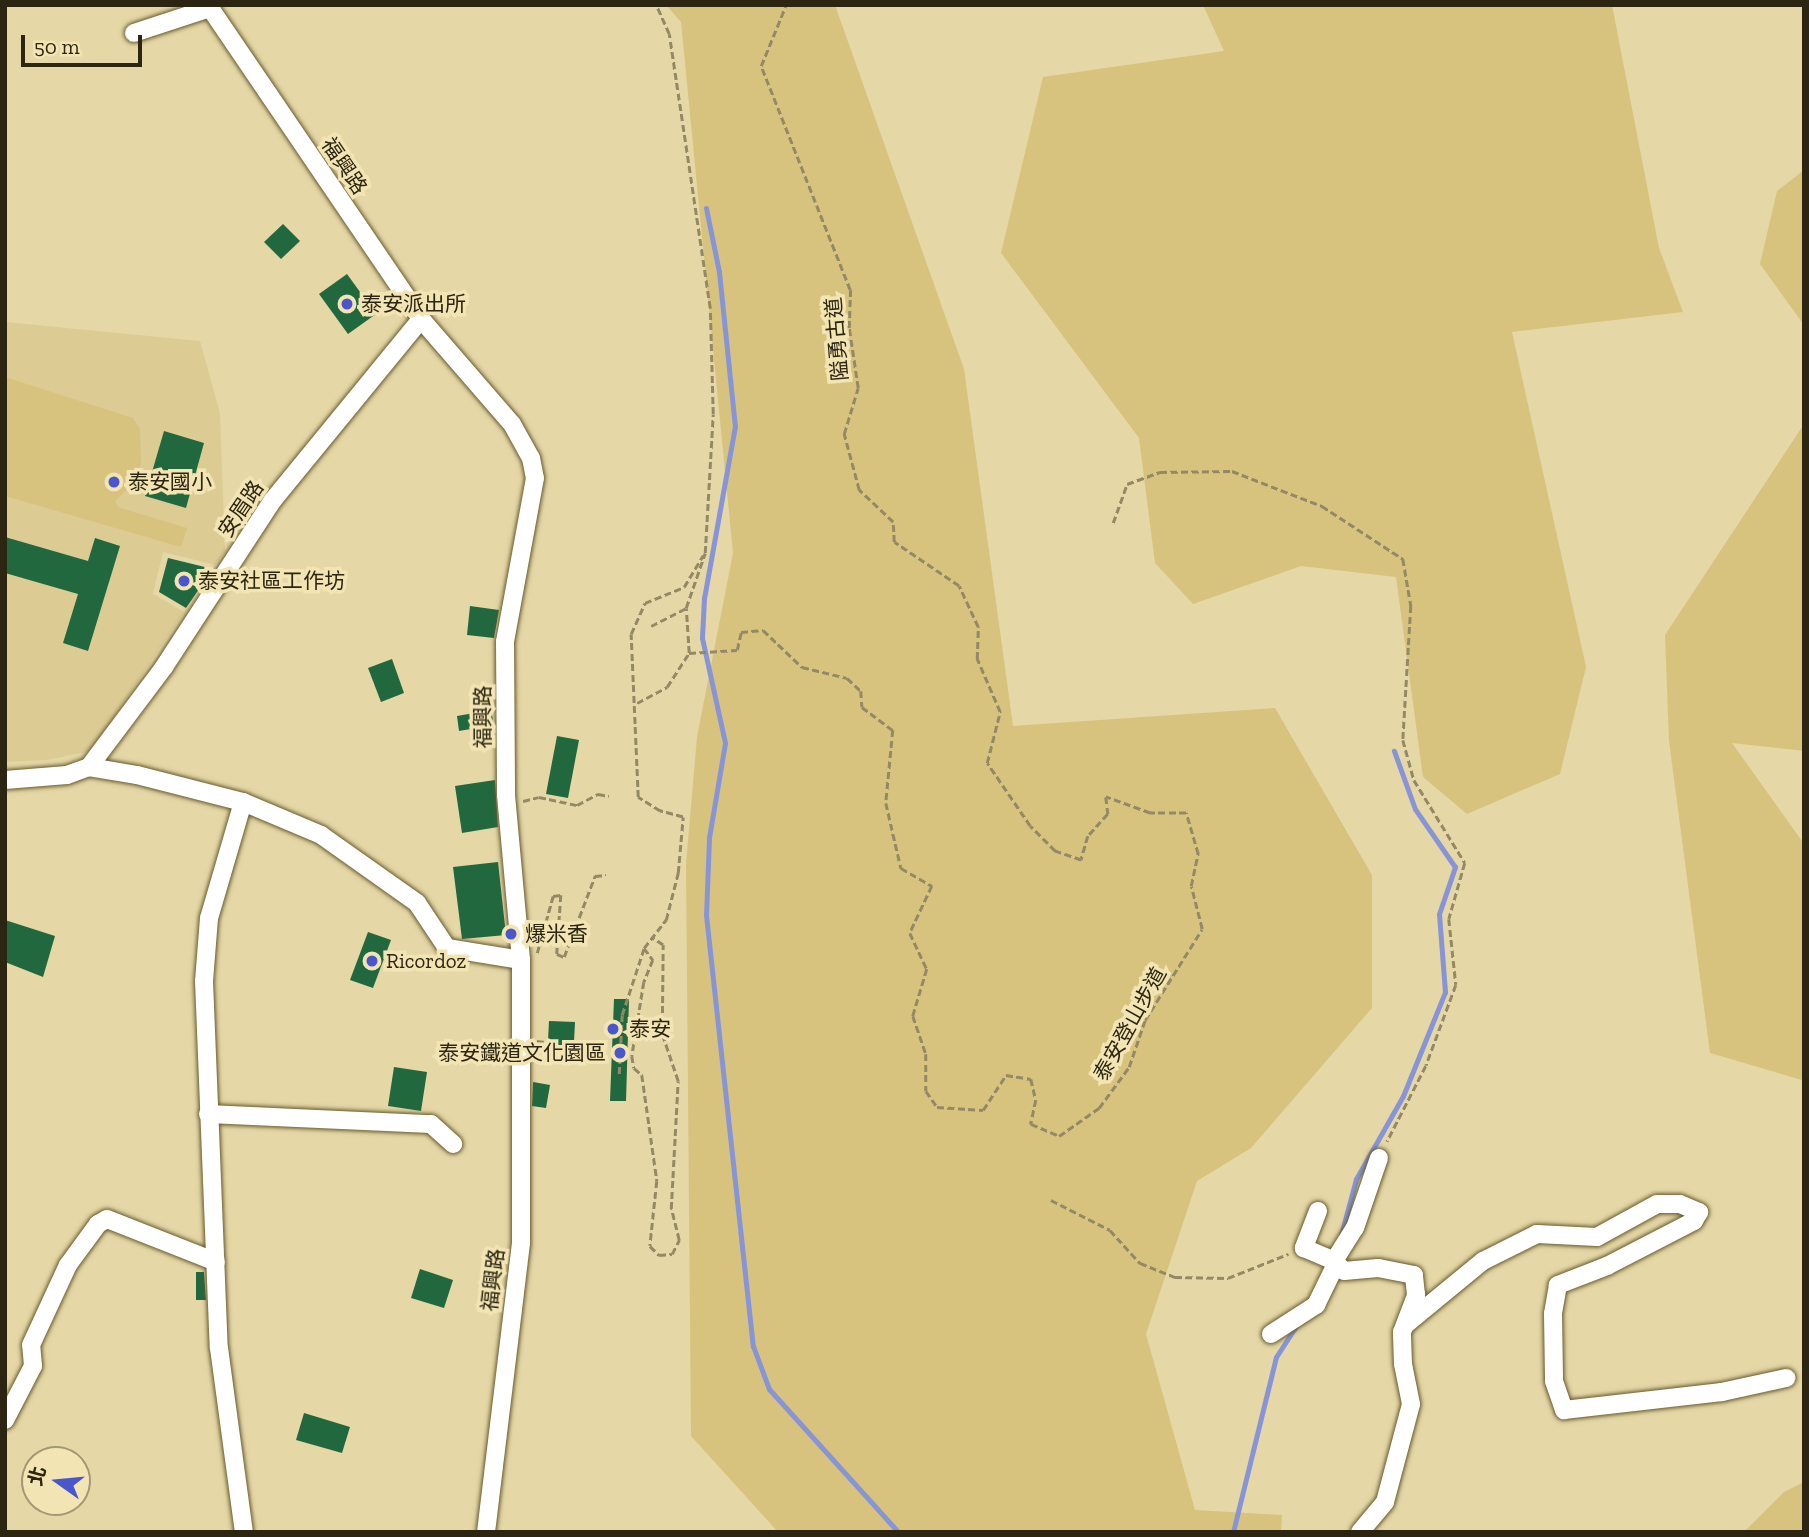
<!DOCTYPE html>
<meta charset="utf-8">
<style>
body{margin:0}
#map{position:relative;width:1809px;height:1537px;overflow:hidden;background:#e5d7a6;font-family:"Zilla Slab","Noto Sans TC",serif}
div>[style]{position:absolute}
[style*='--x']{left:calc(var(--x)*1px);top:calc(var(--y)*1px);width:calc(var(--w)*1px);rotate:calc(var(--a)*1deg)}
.built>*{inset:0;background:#dccc94}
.green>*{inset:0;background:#d7c37e}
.stream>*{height:5px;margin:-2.5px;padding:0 2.5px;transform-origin:2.5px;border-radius:2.5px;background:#8795d6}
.building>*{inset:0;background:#22683f}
.path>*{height:2.5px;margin-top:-1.25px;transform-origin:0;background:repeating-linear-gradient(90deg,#938965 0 7px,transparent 0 10.5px)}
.roads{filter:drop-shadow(0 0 2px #675a2d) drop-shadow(0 0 2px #675a2d)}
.minor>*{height:18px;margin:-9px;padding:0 9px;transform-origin:9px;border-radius:9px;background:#fff}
.dots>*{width:19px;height:19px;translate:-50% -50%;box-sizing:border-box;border:4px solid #f2e4b3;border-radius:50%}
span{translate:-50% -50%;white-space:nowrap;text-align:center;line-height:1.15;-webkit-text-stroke:7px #f2e4b3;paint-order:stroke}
.street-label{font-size:21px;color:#2b2512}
.poi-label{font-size:21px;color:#2b2512}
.left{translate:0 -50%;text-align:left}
.right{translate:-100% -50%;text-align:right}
.frame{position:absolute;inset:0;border:7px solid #2b2512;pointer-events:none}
.north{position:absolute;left:21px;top:1446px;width:70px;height:70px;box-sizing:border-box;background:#f2e4b3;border:2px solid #a29873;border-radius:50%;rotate:285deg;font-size:19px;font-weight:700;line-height:28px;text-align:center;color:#2b2512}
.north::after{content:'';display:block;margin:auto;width:24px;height:32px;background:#4a56cc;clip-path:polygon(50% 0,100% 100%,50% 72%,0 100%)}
.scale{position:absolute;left:21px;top:35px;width:121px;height:32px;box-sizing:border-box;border:4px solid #2b2512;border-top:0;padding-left:9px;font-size:21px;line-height:24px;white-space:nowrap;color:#2b2512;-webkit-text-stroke:5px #f2e4b3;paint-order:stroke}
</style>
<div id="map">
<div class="built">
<i style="clip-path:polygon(5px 322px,200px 341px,220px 413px,225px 551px,215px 565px,163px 552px,153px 594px,184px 612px,91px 751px,47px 760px,5px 762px)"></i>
</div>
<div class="green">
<i style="clip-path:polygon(666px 5px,835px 5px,964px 369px,1013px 726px,1275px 708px,1372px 875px,1372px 1008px,1251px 1148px,1197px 1181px,1146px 1334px,1195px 1510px,1282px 1515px,1281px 1532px,778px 1532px,691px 1436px,686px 864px,697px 737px,733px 553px,681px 22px)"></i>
<i style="clip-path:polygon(1203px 5px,1612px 5px,1659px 248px,1683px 312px,1512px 332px,1586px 667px,1560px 774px,1467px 814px,1423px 777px,1396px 577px,1301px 566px,1193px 604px,1155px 563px,1139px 438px,1001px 253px,1043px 77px,1224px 51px)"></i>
<i style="clip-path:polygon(1804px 170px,1804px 325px,1760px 264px,1777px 191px)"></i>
<i style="clip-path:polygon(5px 377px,133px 418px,140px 429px,141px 464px,132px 485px,115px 501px,118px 507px,187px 528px,181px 547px,5px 496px)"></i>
<i style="clip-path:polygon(1804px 424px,1804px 751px,1732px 743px,1804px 844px,1802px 1080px,1710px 1053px,1669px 741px,1665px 635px)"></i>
<i style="clip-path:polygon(1804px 1482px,1804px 1532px,1744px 1532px,1784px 1492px)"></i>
</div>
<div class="stream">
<i style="--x:706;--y:208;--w:65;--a:78.5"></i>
<i style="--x:719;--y:272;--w:155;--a:84.1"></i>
<i style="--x:735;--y:426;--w:175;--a:100.2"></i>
<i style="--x:704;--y:598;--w:40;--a:92.9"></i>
<i style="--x:702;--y:638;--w:107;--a:77.6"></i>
<i style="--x:725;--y:743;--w:96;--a:99.6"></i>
<i style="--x:709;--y:838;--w:77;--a:92.2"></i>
<i style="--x:706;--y:915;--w:434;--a:83.8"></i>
<i style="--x:753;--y:1346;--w:46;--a:69.6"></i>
<i style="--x:769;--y:1389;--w:193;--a:47.9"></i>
<i style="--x:1341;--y:1235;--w:58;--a:-75"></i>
<i style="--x:1356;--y:1179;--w:95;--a:-60.5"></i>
<i style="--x:1403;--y:1096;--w:112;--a:-68"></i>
<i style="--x:1445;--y:992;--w:78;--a:-94.4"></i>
<i style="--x:1439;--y:914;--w:50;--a:-71.2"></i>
<i style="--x:1455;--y:867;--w:70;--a:-124.6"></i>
<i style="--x:1415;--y:809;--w:62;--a:-109.9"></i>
<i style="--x:1233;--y:1532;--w:180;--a:-76.2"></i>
<i style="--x:1276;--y:1357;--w:40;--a:-57.1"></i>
</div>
<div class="building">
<i style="clip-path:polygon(283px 224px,300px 241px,281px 259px,264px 242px)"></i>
<i style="clip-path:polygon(347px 274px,376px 314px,348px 334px,319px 294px)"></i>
<i style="clip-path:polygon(164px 431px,204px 443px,186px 508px,145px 496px)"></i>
<i style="clip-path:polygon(5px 537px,88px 561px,95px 538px,120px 546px,88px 651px,63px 643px,78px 594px,5px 573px)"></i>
<i style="clip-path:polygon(168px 558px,213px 569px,186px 608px,159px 592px)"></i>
<i style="clip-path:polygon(470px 606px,499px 610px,494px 638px,467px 635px)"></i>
<i style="clip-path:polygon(392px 659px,404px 693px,381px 702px,368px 668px)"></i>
<i style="clip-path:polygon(491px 710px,494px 725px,459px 731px,457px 716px)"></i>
<i style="clip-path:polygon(557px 736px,579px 740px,568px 798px,546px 794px)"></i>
<i style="clip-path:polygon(495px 780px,498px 827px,462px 833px,455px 786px)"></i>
<i style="clip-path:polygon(498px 862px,506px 935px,462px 939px,453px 867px)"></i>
<i style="clip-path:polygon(5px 920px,55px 936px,43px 977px,5px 962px)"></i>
<i style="clip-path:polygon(368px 932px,391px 940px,373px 988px,350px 980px)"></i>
<i style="clip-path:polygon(614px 999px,629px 999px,626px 1101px,610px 1101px)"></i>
<i style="clip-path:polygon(549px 1021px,575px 1022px,573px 1061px,547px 1060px)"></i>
<i style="clip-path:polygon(394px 1067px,427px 1072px,421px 1111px,388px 1106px)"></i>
<i style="clip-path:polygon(533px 1082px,550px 1085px,546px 1108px,532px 1106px)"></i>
<i style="clip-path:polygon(420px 1269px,453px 1280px,444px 1308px,411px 1298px)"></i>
<i style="clip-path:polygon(196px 1272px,204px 1272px,206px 1300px,196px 1300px)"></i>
<i style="clip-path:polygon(304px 1413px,350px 1427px,342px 1453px,296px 1440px)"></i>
</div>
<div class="path">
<i style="--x:1113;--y:523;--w:41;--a:-70.3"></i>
<i style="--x:1127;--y:484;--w:35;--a:-20"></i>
<i style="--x:1160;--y:472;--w:72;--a:-0.8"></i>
<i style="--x:1232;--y:471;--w:97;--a:21.3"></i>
<i style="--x:1322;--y:506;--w:97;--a:33.2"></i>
<i style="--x:1403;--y:559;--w:48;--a:80.3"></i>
<i style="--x:1411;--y:606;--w:134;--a:93.4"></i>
<i style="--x:1403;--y:740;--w:41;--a:74.6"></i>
<i style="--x:1414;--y:780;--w:97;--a:58.4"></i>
<i style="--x:1465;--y:863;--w:58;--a:105.9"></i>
<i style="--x:1449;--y:919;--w:66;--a:83.9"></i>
<i style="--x:1456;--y:985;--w:86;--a:110.3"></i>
<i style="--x:1426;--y:1066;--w:85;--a:117.2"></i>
<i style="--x:651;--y:626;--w:39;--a:-27"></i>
<i style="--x:686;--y:608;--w:58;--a:-70.9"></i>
<i style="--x:705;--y:553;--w:139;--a:-86.7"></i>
<i style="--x:713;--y:414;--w:106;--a:-91.6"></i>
<i style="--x:710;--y:308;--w:277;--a:-98.5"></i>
<i style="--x:669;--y:34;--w:32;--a:-114"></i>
<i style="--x:689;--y:653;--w:48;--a:-3.6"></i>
<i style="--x:737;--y:650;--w:18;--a:-77"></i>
<i style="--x:741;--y:632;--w:22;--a:-5"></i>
<i style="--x:763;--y:630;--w:54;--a:43.5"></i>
<i style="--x:802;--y:667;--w:46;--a:13.7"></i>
<i style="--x:847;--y:678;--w:19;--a:43"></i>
<i style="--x:861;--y:691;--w:16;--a:86"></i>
<i style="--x:862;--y:707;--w:39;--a:37"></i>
<i style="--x:893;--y:730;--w:73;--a:95.5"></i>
<i style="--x:886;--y:803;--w:67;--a:77"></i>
<i style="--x:901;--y:868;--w:36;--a:30"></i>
<i style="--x:932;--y:886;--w:52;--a:115.1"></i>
<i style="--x:910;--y:933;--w:40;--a:65"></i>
<i style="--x:927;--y:969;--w:49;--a:106.6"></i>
<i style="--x:913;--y:1016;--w:40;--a:71.1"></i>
<i style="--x:926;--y:1054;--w:37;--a:90"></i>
<i style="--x:926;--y:1091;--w:19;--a:55"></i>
<i style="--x:937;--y:1107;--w:46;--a:3.7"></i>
<i style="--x:983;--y:1110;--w:42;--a:-56.7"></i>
<i style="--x:1006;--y:1075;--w:25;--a:9"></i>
<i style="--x:1031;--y:1079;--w:22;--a:77"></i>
<i style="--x:1036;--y:1100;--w:25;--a:102"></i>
<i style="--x:1031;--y:1124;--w:30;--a:23"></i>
<i style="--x:1059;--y:1136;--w:49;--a:-35"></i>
<i style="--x:1099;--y:1108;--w:51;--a:-53.8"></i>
<i style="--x:1129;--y:1067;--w:50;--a:-71.2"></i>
<i style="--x:1145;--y:1020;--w:107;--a:-57.9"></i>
<i style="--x:1202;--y:929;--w:44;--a:-104.3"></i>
<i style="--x:1191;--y:886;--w:33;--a:-78"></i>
<i style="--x:1198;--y:854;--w:43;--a:-106.3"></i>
<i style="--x:1186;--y:813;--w:36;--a:180"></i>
<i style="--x:1150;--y:813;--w:47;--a:-160"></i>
<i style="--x:1106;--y:797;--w:17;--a:83"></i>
<i style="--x:1108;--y:814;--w:30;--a:132"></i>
<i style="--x:1088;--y:836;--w:25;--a:106"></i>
<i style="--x:1081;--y:860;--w:28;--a:-161"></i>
<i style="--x:1055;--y:851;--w:35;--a:-135"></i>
<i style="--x:1030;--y:826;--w:76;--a:-124.3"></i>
<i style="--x:987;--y:763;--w:53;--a:-75.7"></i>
<i style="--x:1000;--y:712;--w:58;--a:-113.5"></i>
<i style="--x:977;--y:659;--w:32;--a:-88"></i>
<i style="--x:978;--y:627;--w:45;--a:-114.9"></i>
<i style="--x:959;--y:586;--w:78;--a:-145.9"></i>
<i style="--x:894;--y:542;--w:20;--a:-93"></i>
<i style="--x:893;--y:522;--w:47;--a:-136.7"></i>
<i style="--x:859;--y:490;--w:58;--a:-105"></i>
<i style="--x:844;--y:434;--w:48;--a:-73.1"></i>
<i style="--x:858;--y:388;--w:61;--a:-98.5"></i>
<i style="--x:849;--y:328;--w:38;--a:-88"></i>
<i style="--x:850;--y:290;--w:241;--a:-111.7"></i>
<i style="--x:761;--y:66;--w:66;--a:-67.7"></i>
<i style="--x:637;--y:703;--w:34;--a:-28"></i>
<i style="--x:667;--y:687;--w:40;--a:-57.1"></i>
<i style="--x:689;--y:653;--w:45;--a:-93.8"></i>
<i style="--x:523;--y:801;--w:16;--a:-14"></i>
<i style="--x:539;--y:797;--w:39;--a:12"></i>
<i style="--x:577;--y:805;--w:24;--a:-28"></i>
<i style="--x:598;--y:794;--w:11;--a:10"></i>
<i style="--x:644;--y:948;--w:15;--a:53"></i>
<i style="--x:653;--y:960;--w:24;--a:112"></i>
<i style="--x:644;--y:982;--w:75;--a:99.2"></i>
<i style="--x:632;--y:1056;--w:12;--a:81"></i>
<i style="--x:634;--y:1068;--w:11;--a:41"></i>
<i style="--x:642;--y:1075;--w:107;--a:81.9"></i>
<i style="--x:657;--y:1181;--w:65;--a:96.1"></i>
<i style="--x:650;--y:1246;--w:13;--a:45"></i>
<i style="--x:659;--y:1255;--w:13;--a:-4"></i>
<i style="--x:672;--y:1254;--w:16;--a:-63"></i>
<i style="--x:679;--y:1240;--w:32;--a:-104"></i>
<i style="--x:671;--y:1209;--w:128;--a:-86.9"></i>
<i style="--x:678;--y:1081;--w:50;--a:-108.8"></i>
<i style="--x:662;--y:1034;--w:89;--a:-89.4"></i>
<i style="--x:663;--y:945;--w:14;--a:-146"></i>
<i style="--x:537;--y:953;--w:59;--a:-74.3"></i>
<i style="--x:553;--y:896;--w:8;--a:-7"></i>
<i style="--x:561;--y:895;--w:59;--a:93.9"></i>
<i style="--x:557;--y:954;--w:8;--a:23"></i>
<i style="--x:564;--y:957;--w:87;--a:-69.1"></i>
<i style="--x:595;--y:876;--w:11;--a:-5"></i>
<i style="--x:537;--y:1041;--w:17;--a:7"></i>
<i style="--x:619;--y:1074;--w:59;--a:-87.1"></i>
<i style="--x:622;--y:1015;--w:71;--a:-71.8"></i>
<i style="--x:644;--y:948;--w:36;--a:-52"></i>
<i style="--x:666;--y:920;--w:49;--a:-75.7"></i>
<i style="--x:678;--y:873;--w:56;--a:-84.9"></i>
<i style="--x:683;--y:817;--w:24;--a:-165"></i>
<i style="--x:660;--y:811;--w:26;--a:-148"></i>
<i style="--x:638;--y:797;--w:163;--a:-92.5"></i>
<i style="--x:631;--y:634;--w:34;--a:-66"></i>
<i style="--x:645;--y:603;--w:42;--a:-22.3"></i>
<i style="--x:684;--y:587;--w:37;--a:-59"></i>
<i style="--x:1051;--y:1200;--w:66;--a:27"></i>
<i style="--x:1110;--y:1230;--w:45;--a:47.7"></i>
<i style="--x:1140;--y:1263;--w:38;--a:22"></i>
<i style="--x:1175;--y:1277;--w:53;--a:1.1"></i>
<i style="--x:1228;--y:1278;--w:65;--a:-21.8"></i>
</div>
<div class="roads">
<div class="minor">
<i style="--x:208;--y:5;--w:379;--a:55.8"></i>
<i style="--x:421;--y:319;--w:139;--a:49.1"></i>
<i style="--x:512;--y:424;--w:39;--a:61"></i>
<i style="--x:531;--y:458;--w:20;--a:79"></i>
<i style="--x:535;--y:478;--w:167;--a:100.4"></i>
<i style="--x:505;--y:642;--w:153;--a:89.6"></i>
<i style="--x:506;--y:795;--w:166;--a:84.8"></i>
<i style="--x:521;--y:960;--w:283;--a:90"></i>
<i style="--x:521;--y:1243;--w:291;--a:96.9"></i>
<i style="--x:134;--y:33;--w:80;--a:-18.2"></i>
<i style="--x:89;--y:767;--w:49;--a:9.5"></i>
<i style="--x:137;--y:775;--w:109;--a:14.3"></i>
<i style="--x:243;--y:802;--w:85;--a:22.9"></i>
<i style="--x:321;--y:835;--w:118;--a:35.3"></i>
<i style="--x:417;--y:903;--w:54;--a:56.3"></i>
<i style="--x:447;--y:948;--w:75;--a:9.2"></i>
<i style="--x:5;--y:780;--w:62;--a:-4.6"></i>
<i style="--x:67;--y:775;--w:23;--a:-20"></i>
<i style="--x:89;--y:767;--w:125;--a:-53.1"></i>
<i style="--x:164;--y:667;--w:199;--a:-56.9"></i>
<i style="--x:273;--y:500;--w:234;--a:-50.7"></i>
<i style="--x:243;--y:802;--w:121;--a:106.3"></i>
<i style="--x:209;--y:918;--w:63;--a:94.5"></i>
<i style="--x:204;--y:981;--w:367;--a:87.7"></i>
<i style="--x:219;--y:1348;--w:186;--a:82.3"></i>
<i style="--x:208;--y:1114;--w:223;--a:2.6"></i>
<i style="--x:431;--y:1124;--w:30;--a:42"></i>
<i style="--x:1318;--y:1211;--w:40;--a:111"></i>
<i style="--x:1304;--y:1248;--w:33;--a:23"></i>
<i style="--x:1405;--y:1325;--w:101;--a:-39.4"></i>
<i style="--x:1483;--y:1261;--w:60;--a:-26.6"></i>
<i style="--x:1537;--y:1234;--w:60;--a:2.9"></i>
<i style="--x:1597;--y:1237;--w:68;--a:-28.8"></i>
<i style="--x:1657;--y:1204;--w:23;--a:0"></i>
<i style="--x:1680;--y:1204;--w:21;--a:23"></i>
<i style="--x:1699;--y:1212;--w:10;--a:119"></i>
<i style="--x:1694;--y:1221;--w:98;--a:152.7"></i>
<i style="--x:1607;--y:1266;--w:53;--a:158.8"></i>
<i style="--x:1558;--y:1285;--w:29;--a:100"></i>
<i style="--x:1553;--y:1314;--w:67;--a:89.1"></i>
<i style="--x:1554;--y:1381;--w:31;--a:71"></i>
<i style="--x:1564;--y:1410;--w:159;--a:-6.5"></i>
<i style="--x:1722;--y:1392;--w:66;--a:-12.3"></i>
<i style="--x:1271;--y:1334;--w:54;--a:-32.8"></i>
<i style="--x:1316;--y:1305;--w:46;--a:-64"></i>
<i style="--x:5;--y:1420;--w:61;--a:-62.6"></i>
<i style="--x:33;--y:1366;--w:21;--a:-95"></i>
<i style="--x:31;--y:1345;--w:88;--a:-65.2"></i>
<i style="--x:68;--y:1265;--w:51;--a:-53.8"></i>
<i style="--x:98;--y:1224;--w:10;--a:-29"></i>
<i style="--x:107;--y:1219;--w:117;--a:21.5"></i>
<i style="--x:1360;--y:1532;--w:39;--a:-50"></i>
<i style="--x:1385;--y:1502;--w:101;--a:-75.1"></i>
<i style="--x:1411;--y:1404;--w:41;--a:-101.3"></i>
<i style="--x:1403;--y:1364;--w:32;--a:-92"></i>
<i style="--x:1402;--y:1332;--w:40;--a:-69"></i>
<i style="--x:1416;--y:1295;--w:20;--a:-96"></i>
<i style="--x:1414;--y:1275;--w:37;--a:-169"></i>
<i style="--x:1378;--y:1268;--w:34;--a:175"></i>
<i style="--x:1344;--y:1271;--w:14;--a:-135"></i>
<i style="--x:1334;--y:1261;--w:39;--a:-58"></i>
<i style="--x:1355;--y:1228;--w:74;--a:-71.1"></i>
</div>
</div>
<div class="dots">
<i style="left:347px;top:304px;background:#4a56cc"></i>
<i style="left:114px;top:482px;background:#4a56cc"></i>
<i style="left:184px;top:581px;background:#4a56cc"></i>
<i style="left:511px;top:934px;background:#4a56cc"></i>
<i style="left:372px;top:961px;background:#4a56cc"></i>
<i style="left:613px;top:1029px;background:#4a56cc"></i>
<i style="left:620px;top:1053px;background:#4a56cc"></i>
</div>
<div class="street-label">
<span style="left:344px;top:166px;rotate:56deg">福興路</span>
<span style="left:837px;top:339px;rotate:-95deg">隘勇古道</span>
<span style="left:241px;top:509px;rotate:-56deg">安眉路</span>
<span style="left:483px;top:717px;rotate:-90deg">福興路</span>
<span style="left:1130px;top:1024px;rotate:-61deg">泰安登山步道</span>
<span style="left:493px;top:1280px;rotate:-83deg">福興路</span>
</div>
<div class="poi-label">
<span class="left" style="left:361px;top:304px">泰安派出所</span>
<span class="left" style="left:128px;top:482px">泰安國小</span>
<span class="left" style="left:198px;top:581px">泰安社區工作坊</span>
<span class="left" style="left:525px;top:934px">爆米香</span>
<span class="left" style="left:386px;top:961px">Ricordoz</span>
<span class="left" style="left:629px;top:1029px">泰安</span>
<span class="right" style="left:606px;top:1053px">泰安鐵道文化園區</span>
</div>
<div class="frame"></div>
<div class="north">北</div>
<div class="scale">50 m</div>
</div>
